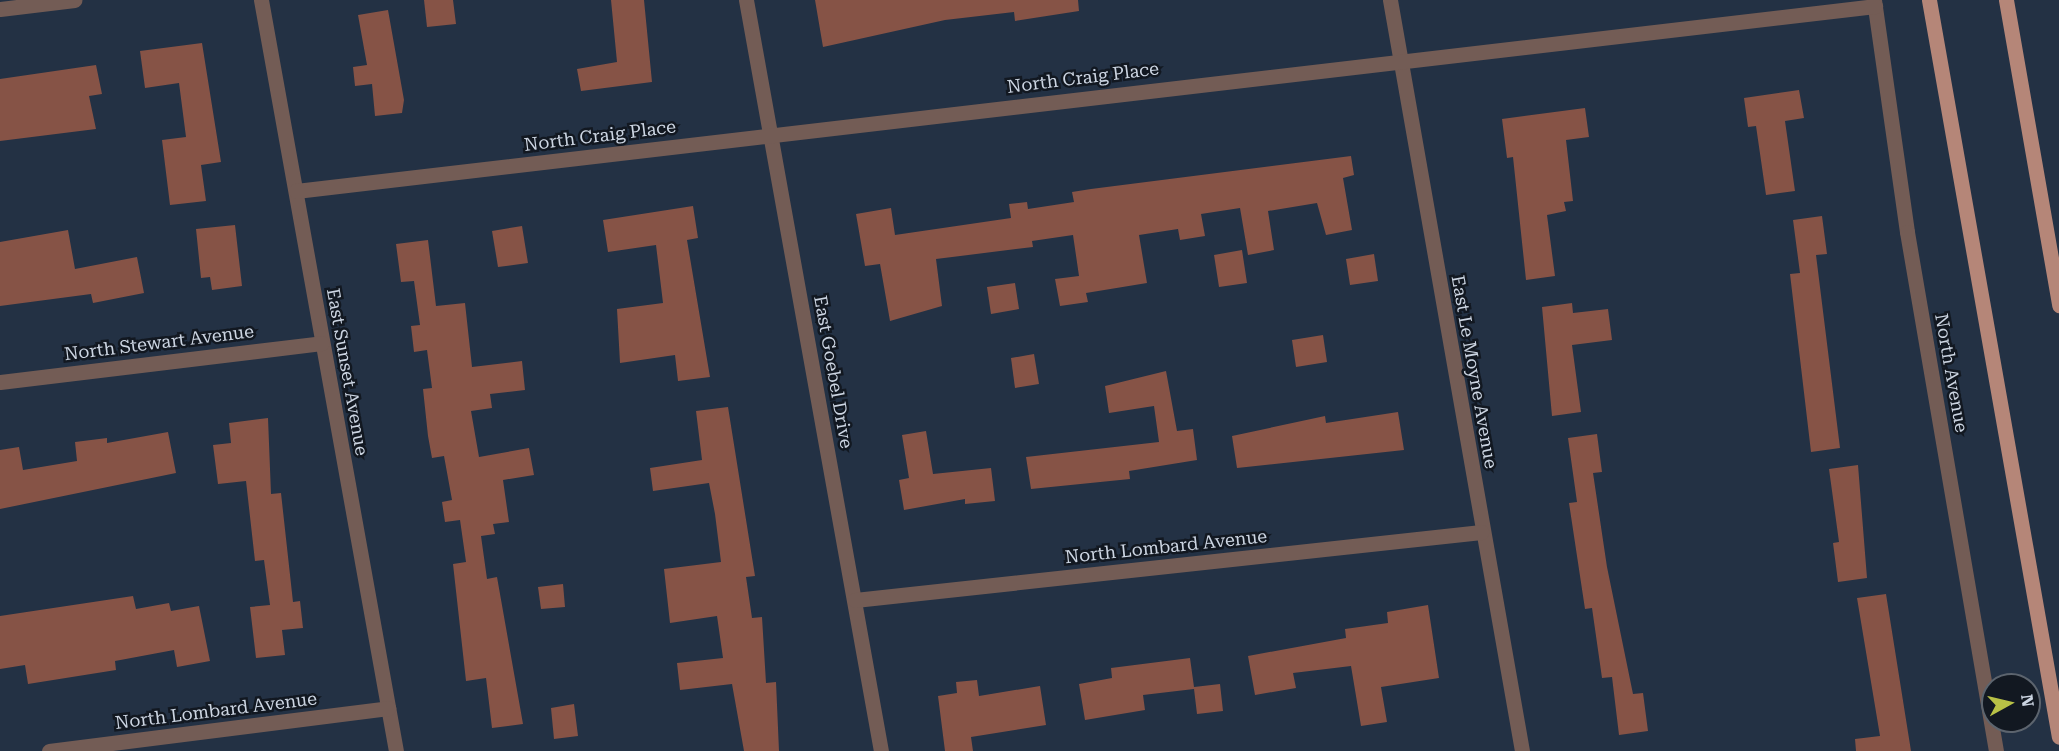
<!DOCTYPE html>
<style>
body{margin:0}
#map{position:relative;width:2059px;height:751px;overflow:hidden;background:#233144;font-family:"Roboto Serif",serif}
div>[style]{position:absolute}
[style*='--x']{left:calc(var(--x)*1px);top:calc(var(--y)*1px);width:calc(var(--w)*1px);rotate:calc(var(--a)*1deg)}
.building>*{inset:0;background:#865346}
.street>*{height:15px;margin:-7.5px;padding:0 7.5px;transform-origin:7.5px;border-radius:7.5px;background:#735c55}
.primary>*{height:15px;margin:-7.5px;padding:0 7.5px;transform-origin:7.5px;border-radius:7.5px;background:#b58678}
span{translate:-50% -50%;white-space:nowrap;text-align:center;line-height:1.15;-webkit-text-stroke:5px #121821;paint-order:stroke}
.street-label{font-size:18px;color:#ccd5e2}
.north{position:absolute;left:1981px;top:673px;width:60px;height:60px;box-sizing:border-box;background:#121821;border:2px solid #5c646e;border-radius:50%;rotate:82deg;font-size:16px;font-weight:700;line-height:24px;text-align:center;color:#ccd5e2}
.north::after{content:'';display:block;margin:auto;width:21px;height:27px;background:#b8c146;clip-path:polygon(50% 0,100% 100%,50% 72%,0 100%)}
</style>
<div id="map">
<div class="building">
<i style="clip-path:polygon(424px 0,453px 0,456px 24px,427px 27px)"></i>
<i style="clip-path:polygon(611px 0,644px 0,652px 82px,581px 91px,577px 69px,617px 62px)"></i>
<i style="clip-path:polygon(815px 0,1078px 0,1079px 11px,1015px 21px,1014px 12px,945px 20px,823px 47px)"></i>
<i style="clip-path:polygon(388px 10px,404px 100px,402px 113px,375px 116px,372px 84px,355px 86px,353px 67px,367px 65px,358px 15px)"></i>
<i style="clip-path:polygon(202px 43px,221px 162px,201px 165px,206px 201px,170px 205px,162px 140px,186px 137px,179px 83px,145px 88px,140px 51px)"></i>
<i style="clip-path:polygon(96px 65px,102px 94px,89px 96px,96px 129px,0 141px,0 79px)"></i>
<i style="clip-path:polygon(1799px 90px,1804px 118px,1785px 121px,1795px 191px,1766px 195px,1756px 126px,1748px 127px,1744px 98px)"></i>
<i style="clip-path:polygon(1585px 108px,1589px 137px,1566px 140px,1573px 201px,1564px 202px,1566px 211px,1547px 215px,1555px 276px,1526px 280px,1513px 157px,1507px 158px,1502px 119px)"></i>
<i style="clip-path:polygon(1351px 156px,1354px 175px,1343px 178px,1352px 230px,1326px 235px,1317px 203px,1268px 211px,1274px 250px,1248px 255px,1240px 208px,1201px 214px,1205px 236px,1180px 240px,1178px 229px,1139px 235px,1147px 283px,1086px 293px,1088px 302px,1060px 306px,1055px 279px,1079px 276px,1073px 235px,1032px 241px,1033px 247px,936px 259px,942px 306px,890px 321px,880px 264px,865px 266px,856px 214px,891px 208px,895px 235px,1011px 218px,1009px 204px,1027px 202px,1028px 209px,1074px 202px,1072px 192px,1091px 189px)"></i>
<i style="clip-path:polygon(693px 206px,698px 238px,687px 240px,710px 377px,678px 381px,675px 355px,620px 363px,617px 309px,663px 303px,656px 245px,608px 252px,603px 220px)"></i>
<i style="clip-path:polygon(1822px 216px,1827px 254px,1816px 255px,1840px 448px,1811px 452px,1790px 274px,1800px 273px,1793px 220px)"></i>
<i style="clip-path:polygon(235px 225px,242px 286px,212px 290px,210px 277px,201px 278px,196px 229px)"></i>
<i style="clip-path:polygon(522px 226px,528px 263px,498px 267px,492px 231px)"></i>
<i style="clip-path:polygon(68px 230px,75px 269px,137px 257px,144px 293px,93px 303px,91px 294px,0 306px,0 242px)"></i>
<i style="clip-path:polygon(428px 240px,436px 306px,465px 303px,472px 367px,522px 361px,525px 390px,490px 394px,492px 408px,471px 411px,479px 457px,529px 448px,534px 475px,503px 480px,509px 522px,493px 524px,495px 534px,481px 536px,487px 579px,497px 577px,523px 724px,492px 728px,486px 678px,466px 681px,453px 564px,466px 562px,460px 520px,445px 522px,442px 502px,452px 500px,444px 456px,432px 458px,428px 436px,423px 389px,432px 388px,427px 350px,414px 352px,411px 326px,420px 325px,414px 281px,401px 282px,396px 244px)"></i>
<i style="clip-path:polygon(1242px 250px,1247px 283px,1219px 287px,1214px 255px)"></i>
<i style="clip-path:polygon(1374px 254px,1378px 281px,1350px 285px,1346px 259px)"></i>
<i style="clip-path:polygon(1015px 283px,1019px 309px,991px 314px,987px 287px)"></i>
<i style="clip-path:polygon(1572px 303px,1573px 313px,1608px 309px,1612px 340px,1572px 345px,1581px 412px,1552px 416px,1542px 307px)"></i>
<i style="clip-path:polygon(1323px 335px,1327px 362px,1296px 367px,1292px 340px)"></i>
<i style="clip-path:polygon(1034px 354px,1039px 384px,1015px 388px,1011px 358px)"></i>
<i style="clip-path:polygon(1166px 371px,1177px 431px,1193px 429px,1197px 460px,1129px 471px,1130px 479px,1031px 489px,1026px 457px,1159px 442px,1154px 406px,1109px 413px,1105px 386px)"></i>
<i style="clip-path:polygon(728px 407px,755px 576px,746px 577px,752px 618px,762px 617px,766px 683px,776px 682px,779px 751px,744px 751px,732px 684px,680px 690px,677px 663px,723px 658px,717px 616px,670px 623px,664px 569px,721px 562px,715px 514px,709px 483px,653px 491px,650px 468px,702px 460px,696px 411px)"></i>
<i style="clip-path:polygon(1398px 412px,1404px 450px,1237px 468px,1232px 436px,1325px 416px,1326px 423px)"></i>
<i style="clip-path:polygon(268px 418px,271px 494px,281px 493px,293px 602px,300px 601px,303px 628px,282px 630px,285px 655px,256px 658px,250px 607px,270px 605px,264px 560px,255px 561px,246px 481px,218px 484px,213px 445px,231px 443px,229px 423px)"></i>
<i style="clip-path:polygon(926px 431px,933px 474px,991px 468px,995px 501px,965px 504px,965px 499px,904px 510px,899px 480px,909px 478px,902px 435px)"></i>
<i style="clip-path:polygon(168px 432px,176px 473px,0 509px,0 450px,19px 447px,23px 470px,77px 461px,75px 442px,107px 438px,107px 443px)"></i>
<i style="clip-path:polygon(1597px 434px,1602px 472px,1593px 473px,1607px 567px,1633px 694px,1643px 693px,1648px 731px,1619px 735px,1612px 677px,1602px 678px,1592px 608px,1585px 609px,1569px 503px,1577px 502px,1568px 438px)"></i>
<i style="clip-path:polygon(1858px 465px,1867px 578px,1838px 582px,1833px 543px,1839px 542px,1829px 469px)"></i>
<i style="clip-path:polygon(563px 584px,565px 607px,541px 609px,538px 587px)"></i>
<i style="clip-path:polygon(1886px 594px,1911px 751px,1856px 751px,1855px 739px,1880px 736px,1857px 598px)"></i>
<i style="clip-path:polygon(133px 596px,136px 609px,169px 603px,171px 611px,199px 606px,210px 661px,177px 667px,174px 650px,115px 661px,116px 670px,28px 684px,25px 665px,0 669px,0 616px)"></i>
<i style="clip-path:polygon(1428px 605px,1439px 678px,1381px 687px,1387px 722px,1361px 726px,1351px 666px,1293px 673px,1296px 688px,1255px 695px,1248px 656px,1346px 638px,1345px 629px,1388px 623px,1387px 612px)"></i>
<i style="clip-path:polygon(1190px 658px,1194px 687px,1220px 684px,1223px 711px,1197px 714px,1194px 689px,1143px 695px,1145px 710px,1085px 720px,1079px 684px,1112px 678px,1111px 668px)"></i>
<i style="clip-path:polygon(977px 680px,979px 696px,1040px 686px,1046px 725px,971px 737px,973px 751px,945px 751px,938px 696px,957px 693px,956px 682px)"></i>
<i style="clip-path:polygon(574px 704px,578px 736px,554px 739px,551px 708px)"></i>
</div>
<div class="street">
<i style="--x:261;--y:0;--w:763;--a:79.81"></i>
<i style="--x:746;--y:0;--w:763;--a:79.81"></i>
<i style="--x:1390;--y:0;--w:763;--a:80.03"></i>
<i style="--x:1874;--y:0;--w:234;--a:81.9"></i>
<i style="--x:1907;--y:232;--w:527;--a:80.27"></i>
<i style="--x:0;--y:9;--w:75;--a:-6.9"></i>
<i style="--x:296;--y:191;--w:1590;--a:-6.68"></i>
<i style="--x:0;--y:382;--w:324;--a:-6.9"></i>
<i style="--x:855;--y:600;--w:630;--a:-6.2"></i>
<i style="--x:49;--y:751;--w:342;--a:-7.2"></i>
</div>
<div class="primary">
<i style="--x:1929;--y:0;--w:748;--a:80"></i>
<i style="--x:2006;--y:0;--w:310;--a:80.1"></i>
</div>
<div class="street-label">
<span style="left:1083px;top:78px;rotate:-7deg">North Craig Place</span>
<span style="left:600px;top:136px;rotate:-7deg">North Craig Place</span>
<span style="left:159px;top:343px;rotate:-7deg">North Stewart Avenue</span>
<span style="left:347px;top:372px;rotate:80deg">East Sunset Avenue</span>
<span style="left:833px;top:372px;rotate:80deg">East Goebel Drive</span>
<span style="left:1474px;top:372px;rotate:80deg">East Le Moyne Avenue</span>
<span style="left:1951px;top:373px;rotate:80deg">North Avenue</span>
<span style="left:1166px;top:547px;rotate:-6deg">North Lombard Avenue</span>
<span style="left:216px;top:711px;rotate:-7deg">North Lombard Avenue</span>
</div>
<div class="north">N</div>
</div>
